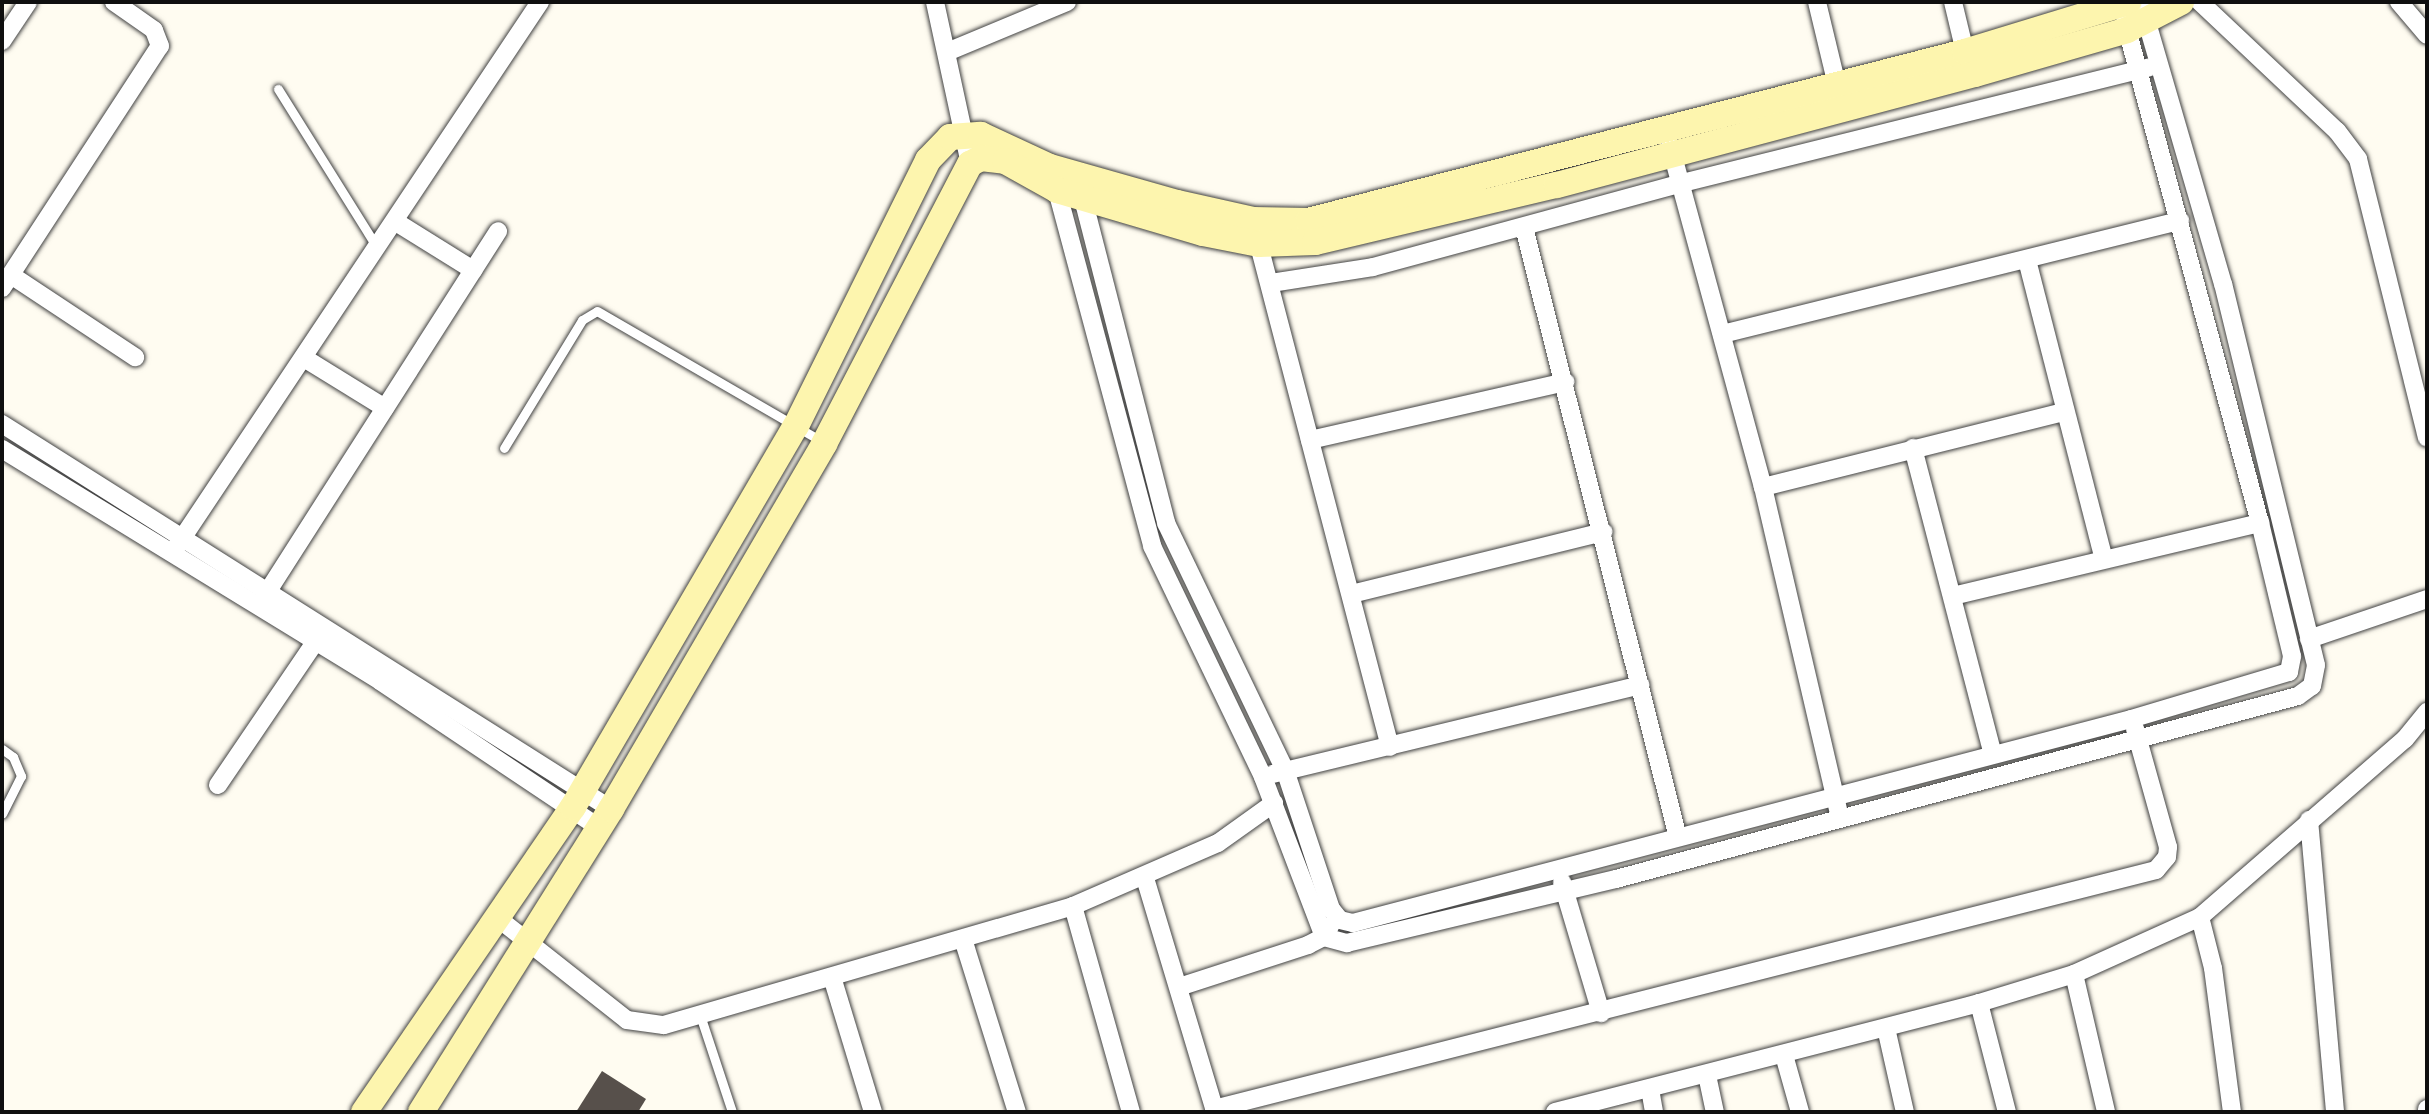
<!DOCTYPE html>
<style>
body{margin:0}
#map{position:relative;width:2429px;height:1114px;overflow:hidden;background:#fffcf1;font-family:Merriweather,serif}
div>[style]{position:absolute}
[style*='--x']{left:calc(var(--x)*1px);top:calc(var(--y)*1px);width:calc(var(--w)*1px);rotate:calc(var(--a)*1deg)}
.building>*{inset:0;background:#57504b}
.roads{filter:drop-shadow(0 0 2px #424242) drop-shadow(0 0 2px #424242)}
.lane>*{height:9px;margin:-4.5px;padding:0 4.5px;transform-origin:4.5px;border-radius:4.5px;background:#fff}
.street>*{height:18px;margin:-9px;padding:0 9px;transform-origin:9px;border-radius:9px;background:#fff}
.secondary>*{height:26px;margin:-13px;padding:0 13px;transform-origin:13px;border-radius:13px;background:#fdf5ae}
span{translate:-50% -50%;white-space:nowrap;text-align:center;line-height:1.15;-webkit-text-stroke:8px #fff;paint-order:stroke}
.frame{position:absolute;inset:0;border:4px solid #0f0f0f;pointer-events:none}
</style>
<div id="map">
<div class="building">
<i style="clip-path:polygon(602px 1071px,646px 1099px,638px 1112px,576px 1112px)"></i>
</div>
<div class="roads">
<div class="lane">
<i style="--x:278;--y:89;--w:185;--a:58"></i>
<i style="--x:504;--y:448;--w:150;--a:-58.6"></i>
<i style="--x:582;--y:320;--w:17;--a:-31"></i>
<i style="--x:597;--y:311;--w:259;--a:30.1"></i>
<i style="--x:2;--y:749;--w:14;--a:36"></i>
<i style="--x:13;--y:757;--w:21;--a:67"></i>
<i style="--x:21;--y:776;--w:42;--a:116.6"></i>
<i style="--x:700;--y:1015;--w:102;--a:71.7"></i>
</div>
<div class="street">
<i style="--x:935;--y:2;--w:166;--a:77.8"></i>
<i style="--x:1817;--y:2;--w:85;--a:76.5"></i>
<i style="--x:1953;--y:2;--w:51;--a:76.5"></i>
<i style="--x:2200;--y:2;--w:188;--a:43.3"></i>
<i style="--x:2337;--y:131;--w:35;--a:53"></i>
<i style="--x:2358;--y:159;--w:287;--a:76.1"></i>
<i style="--x:2399;--y:2;--w:43;--a:49.7"></i>
<i style="--x:2;--y:41;--w:47;--a:-56.3"></i>
<i style="--x:947;--y:52;--w:130;--a:-22.6"></i>
<i style="--x:1670;--y:145;--w:354;--a:74.8"></i>
<i style="--x:1763;--y:487;--w:340;--a:76.9"></i>
<i style="--x:1055;--y:183;--w:376;--a:75"></i>
<i style="--x:1152;--y:546;--w:256;--a:64.3"></i>
<i style="--x:1263;--y:777;--w:171;--a:69.1"></i>
<i style="--x:1324;--y:937;--w:24;--a:15"></i>
<i style="--x:1347;--y:943;--w:277;--a:-13.4"></i>
<i style="--x:1616;--y:879;--w:706;--a:-15.02"></i>
<i style="--x:2298;--y:696;--w:17;--a:-36"></i>
<i style="--x:2312;--y:686;--w:21;--a:-79"></i>
<i style="--x:2316;--y:665;--w:392;--a:-103.7"></i>
<i style="--x:2223;--y:284;--w:294;--a:-106.2"></i>
<i style="--x:1081;--y:191;--w:343;--a:75.6"></i>
<i style="--x:1166;--y:523;--w:274;--a:64.3"></i>
<i style="--x:1285;--y:770;--w:146;--a:71.7"></i>
<i style="--x:1331;--y:909;--w:14;--a:51"></i>
<i style="--x:1340;--y:920;--w:13;--a:13"></i>
<i style="--x:1353;--y:923;--w:804;--a:-14.69"></i>
<i style="--x:2131;--y:719;--w:165;--a:-16.6"></i>
<i style="--x:2289;--y:672;--w:16;--a:-79"></i>
<i style="--x:2292;--y:656;--w:137;--a:-103.5"></i>
<i style="--x:2260;--y:523;--w:519;--a:-105.08"></i>
<i style="--x:396;--y:222;--w:91;--a:31.9"></i>
<i style="--x:1524;--y:227;--w:626;--a:75.85"></i>
<i style="--x:1256;--y:234;--w:530;--a:75.36"></i>
<i style="--x:2027;--y:260;--w:307;--a:75.6"></i>
<i style="--x:11;--y:275;--w:149;--a:33.5"></i>
<i style="--x:1271;--y:283;--w:103;--a:-8.9"></i>
<i style="--x:1373;--y:267;--w:320;--a:-15.2"></i>
<i style="--x:1682;--y:183;--w:481;--a:-13.9"></i>
<i style="--x:2;--y:288;--w:289;--a:-56.9"></i>
<i style="--x:160;--y:46;--w:17;--a:-111"></i>
<i style="--x:154;--y:30;--w:49;--a:-145"></i>
<i style="--x:1722;--y:334;--w:472;--a:-13.9"></i>
<i style="--x:304;--y:358;--w:95;--a:31.7"></i>
<i style="--x:2;--y:424;--w:720;--a:32.3"></i>
<i style="--x:1310;--y:440;--w:262;--a:-12.8"></i>
<i style="--x:1913;--y:448;--w:313;--a:75.4"></i>
<i style="--x:2;--y:449;--w:444;--a:31.5"></i>
<i style="--x:380;--y:681;--w:262;--a:33.8"></i>
<i style="--x:1763;--y:487;--w:310;--a:-14"></i>
<i style="--x:175;--y:549;--w:658;--a:-56.29"></i>
<i style="--x:268;--y:591;--w:427;--a:-57.4"></i>
<i style="--x:1351;--y:594;--w:260;--a:-13.8"></i>
<i style="--x:1953;--y:596;--w:316;--a:-13.4"></i>
<i style="--x:2309;--y:639;--w:125;--a:-18.7"></i>
<i style="--x:1273;--y:774;--w:378;--a:-13.6"></i>
<i style="--x:218;--y:785;--w:185;--a:-55.8"></i>
<i style="--x:2309;--y:820;--w:293;--a:84.9"></i>
<i style="--x:1145;--y:878;--w:244;--a:73.3"></i>
<i style="--x:1562;--y:882;--w:137;--a:73.4"></i>
<i style="--x:1073;--y:906;--w:214;--a:74.3"></i>
<i style="--x:2200;--y:917;--w:53;--a:75.7"></i>
<i style="--x:2213;--y:968;--w:145;--a:82.5"></i>
<i style="--x:499;--y:919;--w:163;--a:38.3"></i>
<i style="--x:627;--y:1020;--w:37;--a:8"></i>
<i style="--x:664;--y:1025;--w:426;--a:-16.2"></i>
<i style="--x:1073;--y:906;--w:158;--a:-23.5"></i>
<i style="--x:1218;--y:843;--w:69;--a:-35.5"></i>
<i style="--x:963;--y:939;--w:181;--a:72.7"></i>
<i style="--x:2074;--y:974;--w:142;--a:76.9"></i>
<i style="--x:832;--y:977;--w:141;--a:73.1"></i>
<i style="--x:1179;--y:987;--w:136;--a:-18"></i>
<i style="--x:1308;--y:945;--w:18;--a:-27"></i>
<i style="--x:1324;--y:937;--w:13;--a:-61"></i>
<i style="--x:1979;--y:1003;--w:113;--a:75.6"></i>
<i style="--x:1886;--y:1028;--w:86;--a:77.3"></i>
<i style="--x:1784;--y:1055;--w:59;--a:74.3"></i>
<i style="--x:1707;--y:1075;--w:38;--a:78"></i>
<i style="--x:1650;--y:1089;--w:23;--a:80"></i>
<i style="--x:1214;--y:1109;--w:972;--a:-14.24"></i>
<i style="--x:2156;--y:870;--w:17;--a:-50"></i>
<i style="--x:2167;--y:857;--w:10;--a:-84"></i>
<i style="--x:2168;--y:847;--w:123;--a:-105.6"></i>
<i style="--x:1555;--y:1112;--w:438;--a:-14.4"></i>
<i style="--x:1979;--y:1003;--w:99;--a:-17"></i>
<i style="--x:2074;--y:974;--w:138;--a:-24.3"></i>
<i style="--x:2200;--y:917;--w:271;--a:-41"></i>
<i style="--x:2405;--y:739;--w:35;--a:-51"></i>
<i style="--x:2427;--y:1112;--w:3;--a:-90"></i>
</div>
<div class="secondary">
<i style="--x:364;--y:1112;--w:370;--a:-55.6"></i>
<i style="--x:573;--y:807;--w:441;--a:-59.7"></i>
<i style="--x:796;--y:426;--w:297;--a:-63.6"></i>
<i style="--x:928;--y:160;--w:32;--a:-46"></i>
<i style="--x:950;--y:137;--w:31;--a:-4"></i>
<i style="--x:981;--y:135;--w:76;--a:24.9"></i>
<i style="--x:1050;--y:167;--w:132;--a:15.8"></i>
<i style="--x:1177;--y:203;--w:78;--a:12.6"></i>
<i style="--x:1253;--y:220;--w:55;--a:1"></i>
<i style="--x:1308;--y:221;--w:678;--a:-14.43"></i>
<i style="--x:1965;--y:52;--w:171;--a:-17"></i>
<i style="--x:421;--y:1112;--w:358;--a:-57.9"></i>
<i style="--x:611;--y:809;--w:423;--a:-59.7"></i>
<i style="--x:824;--y:444;--w:316;--a:-62.5"></i>
<i style="--x:970;--y:164;--w:13;--a:-29"></i>
<i style="--x:981;--y:158;--w:24;--a:7"></i>
<i style="--x:1005;--y:161;--w:60;--a:29.1"></i>
<i style="--x:1057;--y:190;--w:152;--a:16.4"></i>
<i style="--x:1203;--y:233;--w:57;--a:11.1"></i>
<i style="--x:1259;--y:244;--w:56;--a:-2"></i>
<i style="--x:1315;--y:242;--w:249;--a:-13.3"></i>
<i style="--x:1557;--y:185;--w:432;--a:-14.9"></i>
<i style="--x:1975;--y:74;--w:158;--a:-16.1"></i>
<i style="--x:2127;--y:30;--w:61;--a:-27.4"></i>
</div>
</div>
<div class="frame"></div>
</div>
